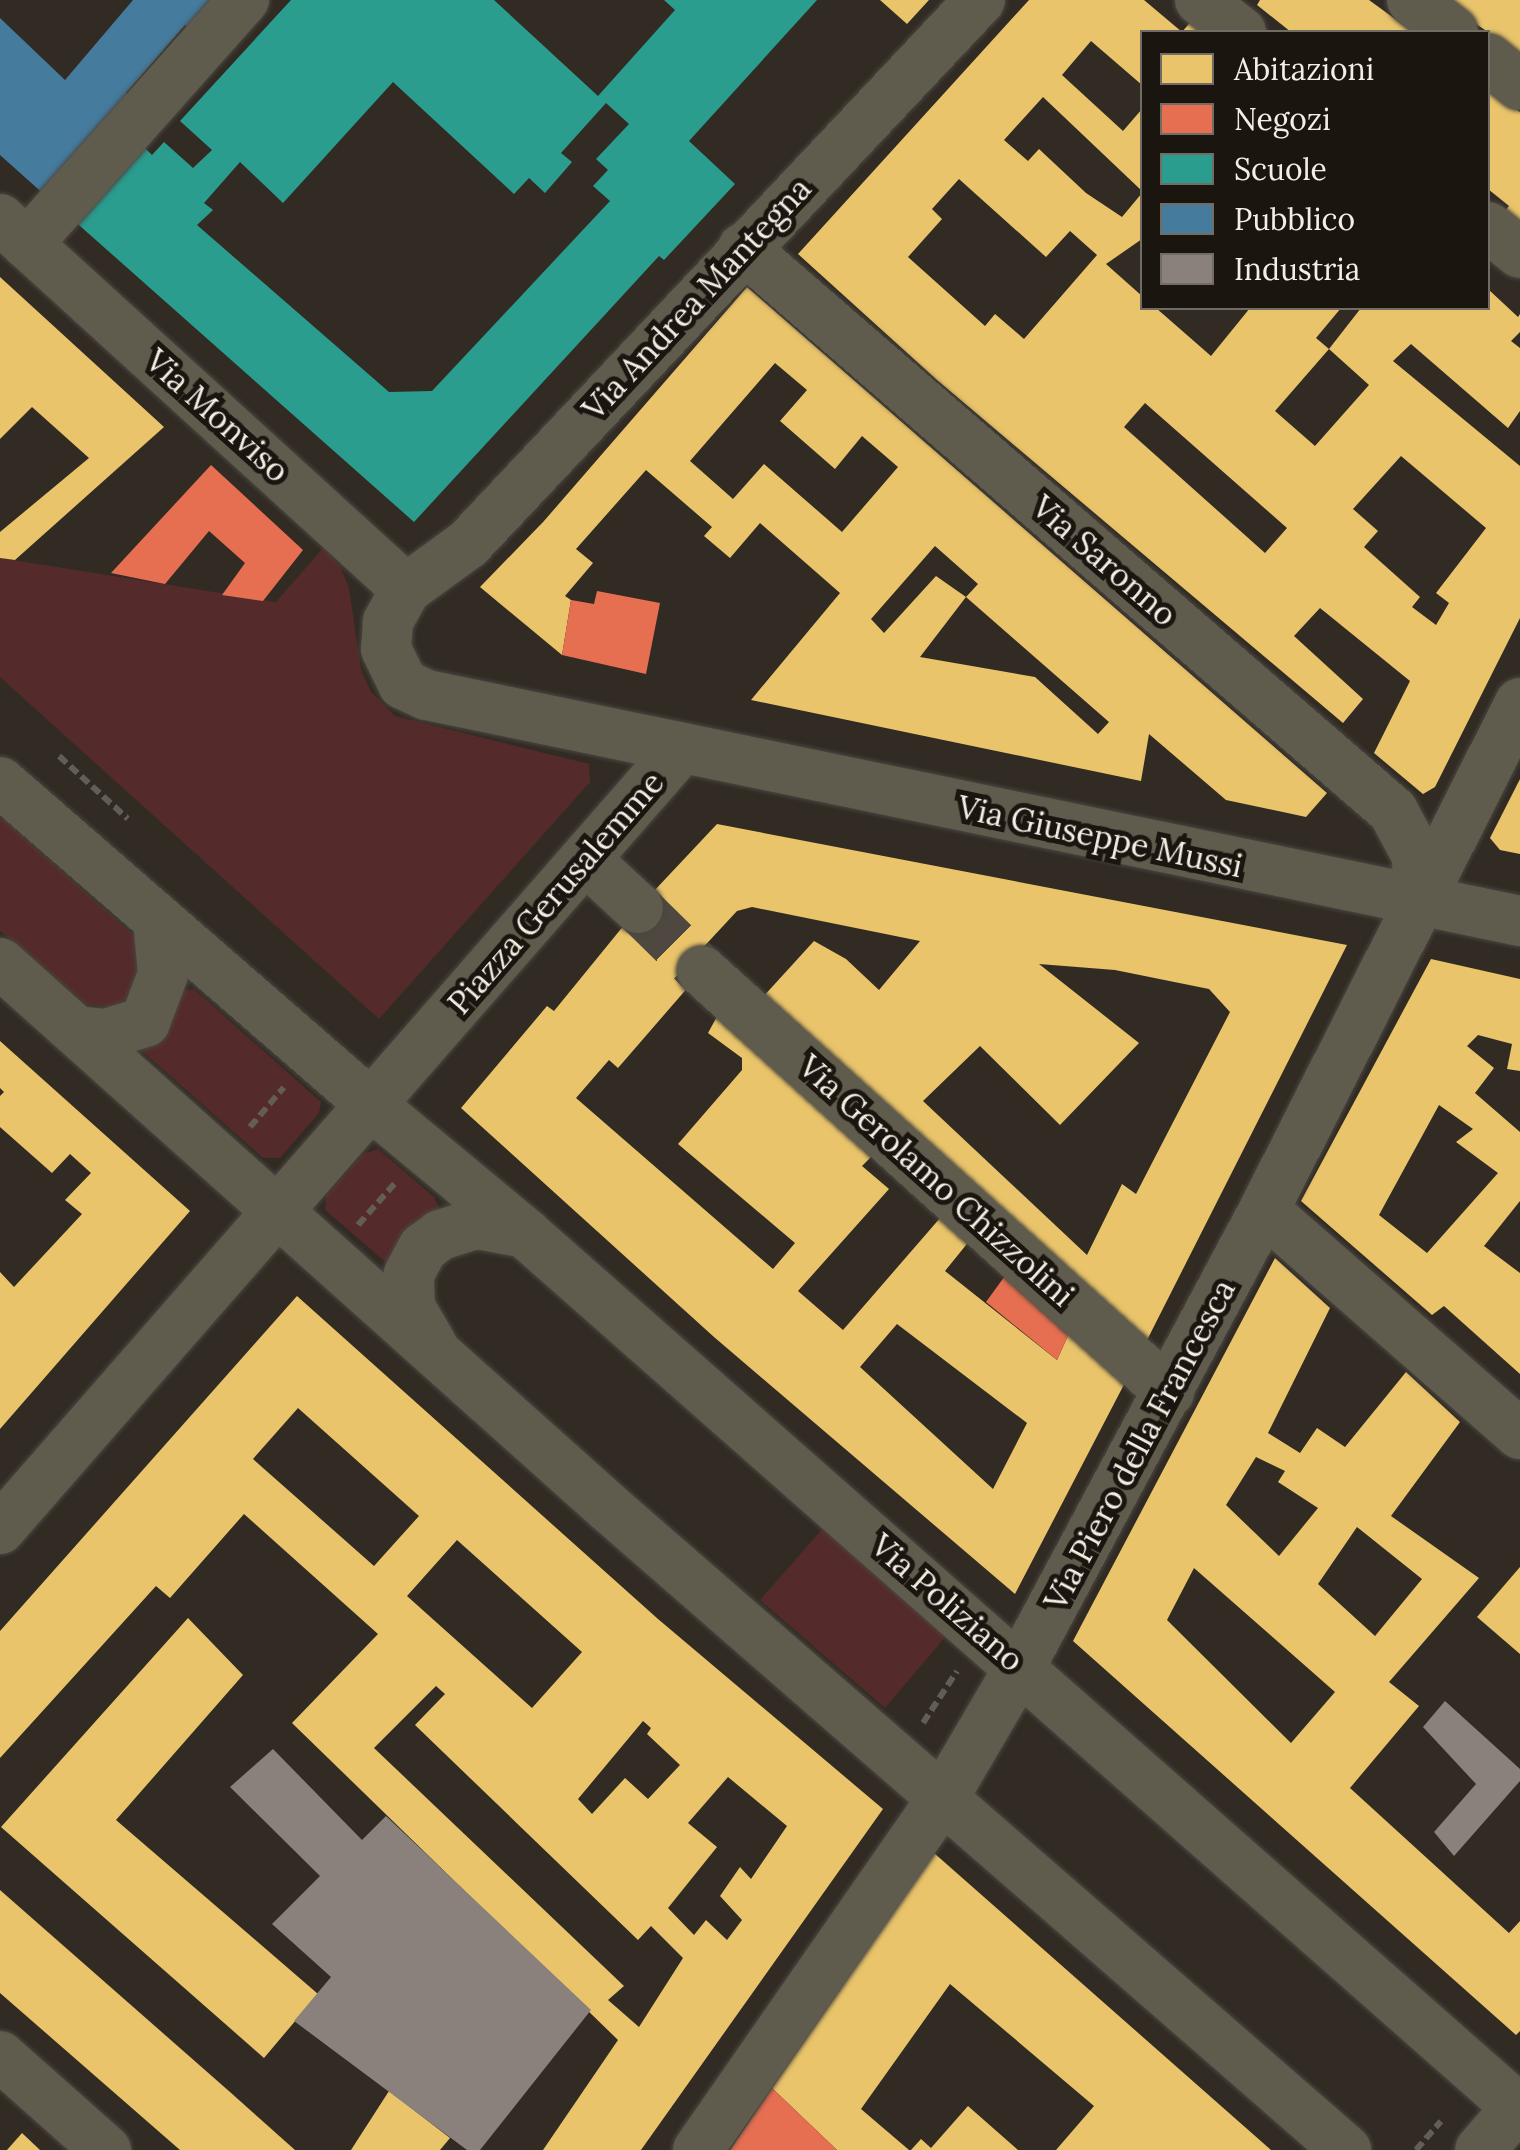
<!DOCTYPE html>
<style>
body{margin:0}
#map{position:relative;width:1520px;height:2150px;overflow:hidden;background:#312b24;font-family:Lora,serif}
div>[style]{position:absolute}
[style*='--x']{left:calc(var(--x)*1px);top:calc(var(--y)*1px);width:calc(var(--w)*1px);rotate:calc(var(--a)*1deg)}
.green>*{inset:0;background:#542b2a}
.homes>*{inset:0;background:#e9c46a}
.shops>*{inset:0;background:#e76f51}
.schools>*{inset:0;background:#2a9d8f}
.public>*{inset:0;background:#457b9d}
.industry>*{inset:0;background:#8a817c}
.minor-tunnel>*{height:50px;margin-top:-25px;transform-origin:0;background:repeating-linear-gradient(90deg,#4e4841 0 50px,transparent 0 75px)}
.path>*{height:6px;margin-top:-3px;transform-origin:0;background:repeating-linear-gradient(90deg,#635e55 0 10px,transparent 0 15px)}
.roads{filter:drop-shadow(0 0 2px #4b4640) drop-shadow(0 0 2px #4b4640)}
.minor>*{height:50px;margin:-25px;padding:0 25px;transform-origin:25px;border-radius:25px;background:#5f5c4e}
span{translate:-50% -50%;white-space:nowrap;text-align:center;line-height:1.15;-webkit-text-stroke:10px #1a150f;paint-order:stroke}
.street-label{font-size:32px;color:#f4eee5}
.legend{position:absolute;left:1140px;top:30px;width:350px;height:280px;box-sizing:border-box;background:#1a150f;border:2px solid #716c65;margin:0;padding:12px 18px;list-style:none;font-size:30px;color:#f4eee5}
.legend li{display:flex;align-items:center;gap:20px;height:50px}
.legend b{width:50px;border:2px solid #716c65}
</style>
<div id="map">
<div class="green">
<i style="clip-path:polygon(323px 548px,340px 566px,349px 588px,361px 669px,371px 692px,395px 716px,589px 764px,590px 782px,379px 1019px,0 677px,0 558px,276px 602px)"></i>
<i style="clip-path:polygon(0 816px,140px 941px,146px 953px,132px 997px,110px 1007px,86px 1004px,0 931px)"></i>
<i style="clip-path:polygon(194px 989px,321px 1102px,319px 1113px,280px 1158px,263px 1158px,141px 1050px,139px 1046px,183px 990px)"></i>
<i style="clip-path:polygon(378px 1149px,434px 1197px,441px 1212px,388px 1264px,325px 1210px,326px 1196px,363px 1154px)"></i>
<i style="clip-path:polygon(824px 1527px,947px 1635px,885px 1708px,760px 1600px)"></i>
</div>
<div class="homes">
<i style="clip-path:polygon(880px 0,929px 0,907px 24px)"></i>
<i style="clip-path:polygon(evenodd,1029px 0,1144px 0,1182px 32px,1200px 11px,1227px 32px,1142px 32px,1142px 85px,1091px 41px,1062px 75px,1123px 131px,1142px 109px,1142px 191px,1043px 97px,1004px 140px,1028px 161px,1039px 149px,1086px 193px,1122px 217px,1142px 193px,1142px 239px,1106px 264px,1142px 296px,1142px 308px,1156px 308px,1211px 356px,1250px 308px,1341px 308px,1316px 338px,1329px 349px,1275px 411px,1315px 446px,1369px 385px,1329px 349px,1361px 308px,1488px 308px,1488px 289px,1518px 317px,1520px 314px,1520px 332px,1511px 341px,1520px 348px,1520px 411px,1508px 428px,1411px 344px,1393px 361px,1520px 466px,1520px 618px,1435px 787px,1423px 794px,1374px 753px,1410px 681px,1320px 608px,1294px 636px,1363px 699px,1343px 723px,937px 380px,798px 254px,1029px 0,959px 179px,1046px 257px,1070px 231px,1097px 255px,1024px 339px,995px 314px,985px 326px,908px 257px,942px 219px,932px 209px,959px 179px,1029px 0,1145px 403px,1287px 528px,1265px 553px,1124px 427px,1145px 403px,1029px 0,1401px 456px,1486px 528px,1436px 593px,1449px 603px,1436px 625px,1412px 607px,1420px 597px,1364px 547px,1378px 531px,1353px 509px,1401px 456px)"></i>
<i style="clip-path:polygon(1260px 0,1369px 0,1413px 32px,1291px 32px,1257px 5px)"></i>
<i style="clip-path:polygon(1440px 0,1520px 0,1520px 61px,1488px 32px)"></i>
<i style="clip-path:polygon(1488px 88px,1520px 112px,1520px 240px,1497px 221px,1509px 206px,1488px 189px)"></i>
<i style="clip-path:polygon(0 277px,164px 427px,15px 560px,0 558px,0 532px,89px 458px,32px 407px,0 439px)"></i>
<i style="clip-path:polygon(evenodd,747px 287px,1327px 793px,1306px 817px,1226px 800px,1149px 734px,1141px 781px,751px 700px,840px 593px,760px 523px,730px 558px,704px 536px,712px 527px,646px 470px,576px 549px,593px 563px,565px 596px,571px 600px,562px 655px,480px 587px,544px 521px,747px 287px,775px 363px,807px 390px,780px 421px,835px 469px,862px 436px,898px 467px,842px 532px,764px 464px,733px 499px,690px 461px,775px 363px,747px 287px,935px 546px,978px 584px,966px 597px,1109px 722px,1098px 734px,1035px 677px,920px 657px,966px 597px,936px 576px,884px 633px,871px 619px,935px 546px)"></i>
<i style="clip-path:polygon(1520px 779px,1520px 854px,1500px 850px,1490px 838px)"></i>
<i style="clip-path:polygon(evenodd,717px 824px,1347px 945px,1141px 1352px,761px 999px,814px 941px,846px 959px,879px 990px,920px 941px,752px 907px,737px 911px,698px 953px,709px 963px,618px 1068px,609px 1060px,576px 1098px,773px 1269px,795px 1243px,678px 1144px,742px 1070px,742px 1058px,708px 1033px,725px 1002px,881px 1147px,862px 1166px,889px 1189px,798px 1291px,843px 1330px,947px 1210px,975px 1234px,945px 1271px,1057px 1360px,1072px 1327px,1130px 1373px,1015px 1594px,714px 1337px,461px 1108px,547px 1006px,554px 1011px,638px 908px,717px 824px,1039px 964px,1115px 970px,1209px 989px,1230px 1012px,1136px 1194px,1122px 1184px,1087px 1255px,923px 1101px,980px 1046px,1060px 1125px,1139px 1043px,1039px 964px,717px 824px,897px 1324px,1027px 1423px,993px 1489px,860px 1367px,897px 1324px)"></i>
<i style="clip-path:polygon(evenodd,1431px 959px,1520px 979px,1520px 1071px,1507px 1069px,1512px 1044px,1478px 1035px,1467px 1046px,1494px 1068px,1475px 1093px,1520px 1132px,1520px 1201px,1484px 1246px,1520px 1273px,1520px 1374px,1444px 1306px,1432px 1315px,1301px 1201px,1431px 959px,1439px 1105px,1473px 1129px,1456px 1142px,1498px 1173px,1427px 1253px,1379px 1215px,1439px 1105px)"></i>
<i style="clip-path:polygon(0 1041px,190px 1211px,0 1429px,0 1272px,14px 1287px,82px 1214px,65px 1200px,91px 1173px,70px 1154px,52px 1173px,0 1127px,0 1096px,4px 1092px,0 1088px)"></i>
<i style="clip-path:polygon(evenodd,1275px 1258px,1330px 1308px,1268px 1433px,1300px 1453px,1317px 1428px,1345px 1447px,1406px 1372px,1460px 1422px,1391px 1516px,1479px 1578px,1389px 1682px,1419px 1706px,1350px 1788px,1509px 1933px,1520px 1921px,1520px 2031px,1516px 2035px,1073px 1641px,1275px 1258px,1256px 1457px,1285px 1471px,1278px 1482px,1318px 1508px,1279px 1556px,1226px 1505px,1256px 1457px,1275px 1258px,1357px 1527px,1422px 1579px,1375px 1636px,1318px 1584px,1357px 1527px,1275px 1258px,1194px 1568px,1335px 1692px,1291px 1743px,1167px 1620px,1194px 1568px)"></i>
<i style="clip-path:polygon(evenodd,297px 1296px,658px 1619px,883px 1809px,641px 2150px,543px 2150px,618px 2040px,292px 1723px,378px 1634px,244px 1514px,170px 1598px,156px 1586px,0 1758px,0 1631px,297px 1296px,298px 1408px,419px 1516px,374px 1566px,253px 1459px,298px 1408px,297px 1296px,457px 1540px,582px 1652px,532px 1708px,407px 1596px,457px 1540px,297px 1296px,436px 1686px,445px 1694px,415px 1725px,638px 1940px,651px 1926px,683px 1958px,639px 2027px,608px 2000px,624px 1986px,374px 1748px,436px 1686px,297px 1296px,643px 1721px,651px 1728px,647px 1734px,680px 1765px,648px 1799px,625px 1778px,592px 1814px,578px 1799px,643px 1721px,297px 1296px,728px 1777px,787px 1826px,751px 1879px,740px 1867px,720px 1896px,742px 1920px,727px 1940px,706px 1920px,694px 1935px,668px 1908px,717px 1847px,688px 1823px,728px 1777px)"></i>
<i style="clip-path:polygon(1520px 1567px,1520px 1654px,1477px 1617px)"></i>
<i style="clip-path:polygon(188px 1618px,243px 1675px,116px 1820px,318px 1994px,264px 2058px,1px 1827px)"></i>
<i style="clip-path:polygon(934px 1853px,1271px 2150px,1056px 2150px,1094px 2106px,950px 1984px,861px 2109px,909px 2150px,837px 2150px,772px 2088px)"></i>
<i style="clip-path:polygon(0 1890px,230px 2092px,295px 2150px,180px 2150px,0 1993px)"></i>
<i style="clip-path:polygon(389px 2091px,450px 2138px,440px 2150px,351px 2150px)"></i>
<i style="clip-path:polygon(968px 2106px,1018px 2150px,911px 2150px,921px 2139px,931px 2148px)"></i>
<i style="clip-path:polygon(22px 2133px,40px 2150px,7px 2150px)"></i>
</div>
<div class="shops">
<i style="clip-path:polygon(211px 465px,303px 550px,263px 601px,222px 595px,245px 563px,209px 531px,165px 584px,111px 573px)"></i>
<i style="clip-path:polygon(597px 591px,660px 603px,646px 674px,562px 655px,571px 600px,594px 604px)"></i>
<i style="clip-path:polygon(1010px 1269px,1072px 1327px,1057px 1360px,986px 1302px)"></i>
<i style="clip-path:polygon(772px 2088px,837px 2150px,730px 2150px)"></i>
</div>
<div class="schools">
<i style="clip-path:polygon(evenodd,291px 0,494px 0,598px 96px,675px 10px,664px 0,817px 0,689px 141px,735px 184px,664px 260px,659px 256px,414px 522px,71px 218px,139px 142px,152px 155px,164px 142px,193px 168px,212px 150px,180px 121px,291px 0,393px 82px,514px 194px,529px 178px,545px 193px,572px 162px,561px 153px,606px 103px,629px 124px,596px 159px,608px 170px,593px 186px,610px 201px,432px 391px,389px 392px,197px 225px,213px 210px,204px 203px,240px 162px,283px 203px,393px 82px)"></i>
</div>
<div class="public">
<i style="clip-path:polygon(133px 0,218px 0,191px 31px,185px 25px,126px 93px,133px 98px,47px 197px,0 155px,0 18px,65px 80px)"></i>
</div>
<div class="industry">
<i style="clip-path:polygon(1445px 1701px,1520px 1769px,1520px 1781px,1454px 1856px,1434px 1832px,1476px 1784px,1423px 1727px)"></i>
<i style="clip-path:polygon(273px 1749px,362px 1840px,386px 1816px,591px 2010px,480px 2150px,467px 2150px,294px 2021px,331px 1977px,272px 1924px,320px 1876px,230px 1787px)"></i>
</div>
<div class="minor-tunnel">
<i style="--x:638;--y:908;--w:90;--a:44.5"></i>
</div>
<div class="path">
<i style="--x:59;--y:756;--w:93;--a:42.4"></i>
<i style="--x:250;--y:1127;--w:52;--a:-49.6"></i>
<i style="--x:358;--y:1225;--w:57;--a:-48.5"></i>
<i style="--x:923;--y:1723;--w:62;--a:-56.8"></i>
<i style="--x:1416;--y:2150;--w:38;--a:-49"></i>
</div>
<div class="roads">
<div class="minor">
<i style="--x:1200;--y:0;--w:52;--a:38"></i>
<i style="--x:1412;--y:0;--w:52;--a:38"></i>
<i style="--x:1488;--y:59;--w:41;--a:39.1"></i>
<i style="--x:0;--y:219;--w:549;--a:42.34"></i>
<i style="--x:1488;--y:227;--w:41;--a:39.1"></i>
<i style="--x:27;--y:244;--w:327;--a:-48.4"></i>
<i style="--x:743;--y:248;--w:860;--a:40.9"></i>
<i style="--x:1393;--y:811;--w:51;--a:61.9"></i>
<i style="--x:1417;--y:856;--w:44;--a:88.7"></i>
<i style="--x:406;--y:589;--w:38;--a:119"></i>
<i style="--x:388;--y:622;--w:27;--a:94"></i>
<i style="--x:386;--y:649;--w:39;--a:64"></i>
<i style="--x:403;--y:684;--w:26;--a:25"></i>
<i style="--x:427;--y:695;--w:1116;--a:11.68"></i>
<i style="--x:406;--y:589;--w:77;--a:-36"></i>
<i style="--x:468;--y:544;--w:747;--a:-46.74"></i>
<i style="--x:0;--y:782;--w:492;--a:41"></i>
<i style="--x:371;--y:1105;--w:200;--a:39.7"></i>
<i style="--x:525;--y:1233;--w:1326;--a:41.39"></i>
<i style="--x:585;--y:859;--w:72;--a:42.8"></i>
<i style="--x:0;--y:963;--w:816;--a:41.82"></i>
<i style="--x:608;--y:1507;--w:979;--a:41.06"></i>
<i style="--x:702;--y:971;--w:629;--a:42.03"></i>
<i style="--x:77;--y:1031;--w:29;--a:6"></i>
<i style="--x:106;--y:1034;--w:41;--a:-17.1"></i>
<i style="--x:145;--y:1022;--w:51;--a:-69.4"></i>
<i style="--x:163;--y:974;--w:54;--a:-95.3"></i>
<i style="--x:1264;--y:1210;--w:340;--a:41.2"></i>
<i style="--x:432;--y:1345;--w:44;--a:-120.1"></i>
<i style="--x:410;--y:1307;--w:33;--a:-92"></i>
<i style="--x:409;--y:1274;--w:30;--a:-62"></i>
<i style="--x:423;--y:1248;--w:21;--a:-37"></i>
<i style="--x:440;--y:1235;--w:39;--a:-17"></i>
<i style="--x:477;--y:1224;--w:49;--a:10.6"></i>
<i style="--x:0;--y:1529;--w:1035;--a:-48.88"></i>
<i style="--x:0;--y:2056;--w:142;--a:41.6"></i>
<i style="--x:698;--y:2150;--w:429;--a:-55.2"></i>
<i style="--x:943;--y:1798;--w:152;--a:-59.6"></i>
<i style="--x:1020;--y:1667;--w:518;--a:-61.9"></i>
<i style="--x:1264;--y:1210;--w:568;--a:-63.21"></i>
<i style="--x:1480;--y:2150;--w:61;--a:-49"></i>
</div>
</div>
<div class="street-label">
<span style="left:697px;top:299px;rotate:-47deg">Via Andrea Mantegna</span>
<span style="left:217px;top:416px;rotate:42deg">Via Monviso</span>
<span style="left:1104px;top:561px;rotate:41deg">Via Saronno</span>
<span style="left:1100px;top:837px;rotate:12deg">Via Giuseppe Mussi</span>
<span style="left:556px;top:893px;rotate:-49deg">Piazza Gerusalemme</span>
<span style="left:936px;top:1181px;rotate:42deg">Via Gerolamo Chizzolini</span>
<span style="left:1140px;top:1445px;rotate:-62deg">Via Piero della Francesca</span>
<span style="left:947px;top:1603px;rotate:41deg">Via Poliziano</span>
</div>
<ul class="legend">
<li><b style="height:28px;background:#e9c46a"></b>Abitazioni</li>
<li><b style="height:28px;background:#e76f51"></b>Negozi</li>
<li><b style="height:28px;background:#2a9d8f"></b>Scuole</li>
<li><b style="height:28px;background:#457b9d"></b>Pubblico</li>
<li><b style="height:28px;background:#8a817c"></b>Industria</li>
</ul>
</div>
